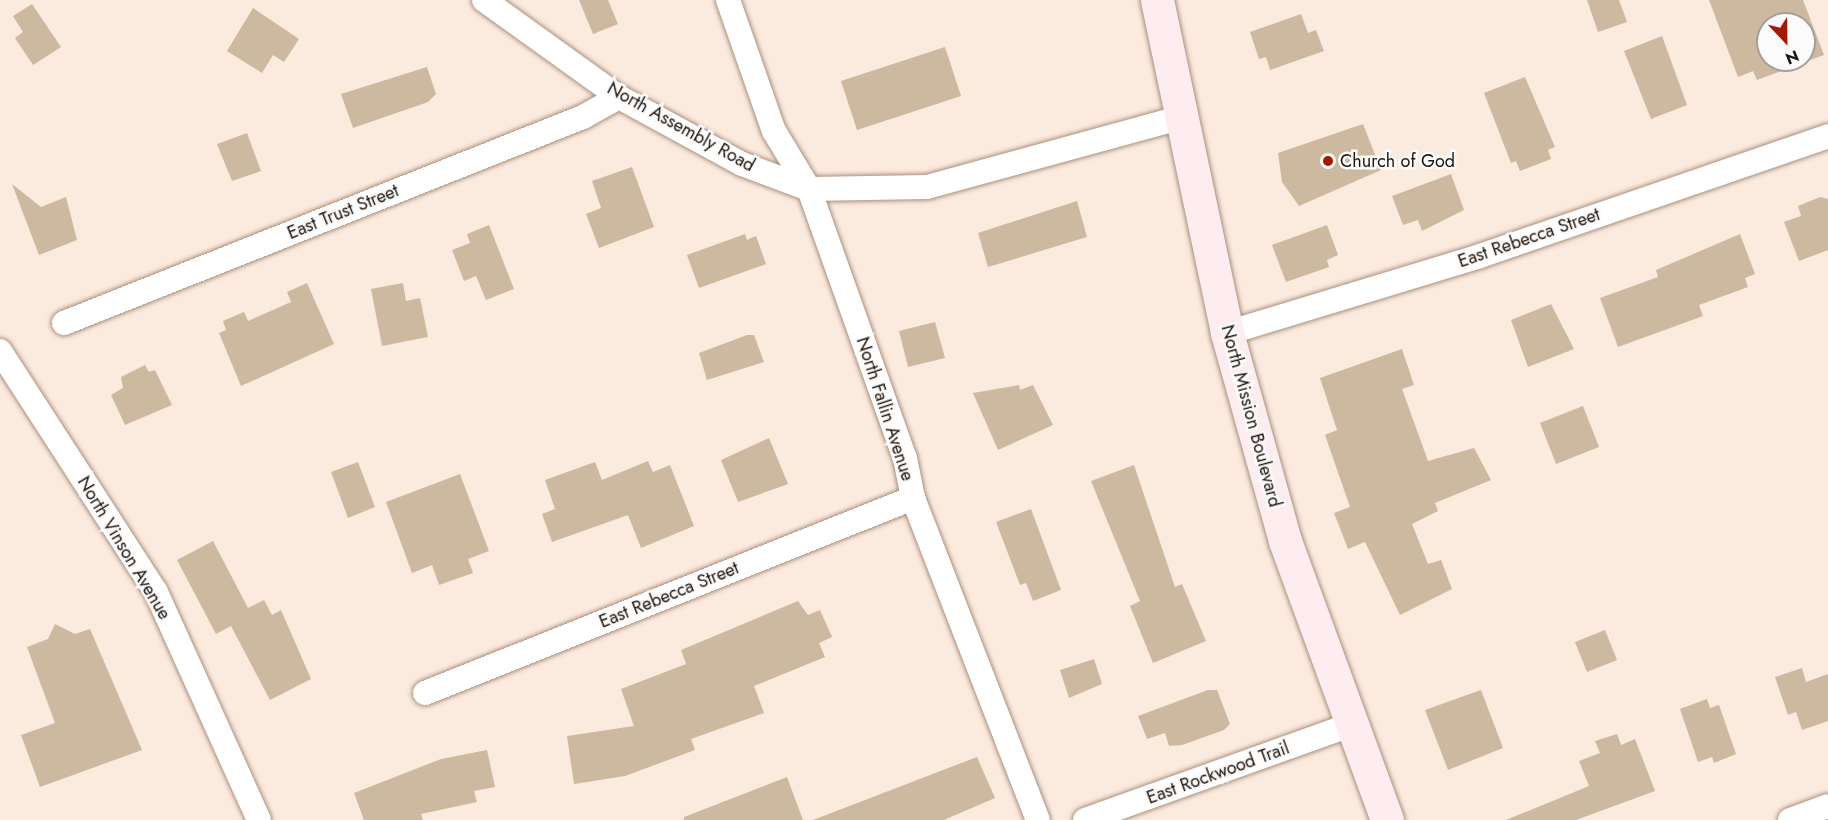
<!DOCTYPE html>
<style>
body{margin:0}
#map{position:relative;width:1828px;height:820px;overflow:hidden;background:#fbeade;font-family:Jost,sans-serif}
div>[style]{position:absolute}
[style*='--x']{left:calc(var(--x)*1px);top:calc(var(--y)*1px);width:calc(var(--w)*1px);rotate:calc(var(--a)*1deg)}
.building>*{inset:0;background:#ccb99f}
.roads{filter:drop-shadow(0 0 2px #aa907d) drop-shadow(0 0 2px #aa907d)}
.street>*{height:24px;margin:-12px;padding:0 12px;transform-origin:12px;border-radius:12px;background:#fff}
.secondary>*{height:33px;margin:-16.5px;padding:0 16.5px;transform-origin:16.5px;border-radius:16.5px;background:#fdedf1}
.dots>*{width:16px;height:16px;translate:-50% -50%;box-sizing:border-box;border:3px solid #fbfbfb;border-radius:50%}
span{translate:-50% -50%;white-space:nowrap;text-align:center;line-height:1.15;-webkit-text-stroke:5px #fbfbfb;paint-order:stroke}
.street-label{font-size:18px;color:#1e150d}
.poi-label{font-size:18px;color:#1e150d}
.left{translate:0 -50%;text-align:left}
.north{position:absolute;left:1756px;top:12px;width:60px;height:60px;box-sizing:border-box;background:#fbfbfb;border:2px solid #a39f9c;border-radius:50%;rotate:158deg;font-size:16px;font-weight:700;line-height:24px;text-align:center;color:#1e150d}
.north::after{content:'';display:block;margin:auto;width:21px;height:27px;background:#a81703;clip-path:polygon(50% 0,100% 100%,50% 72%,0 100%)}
</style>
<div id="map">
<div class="building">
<i style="clip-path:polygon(579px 0,608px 0,618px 24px,593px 34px)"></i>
<i style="clip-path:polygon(1587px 0,1619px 0,1627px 22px,1598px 32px)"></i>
<i style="clip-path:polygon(evenodd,1709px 0,1803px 0,1824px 55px,1757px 80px,1753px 71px,1738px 77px,1709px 0,1768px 24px,1804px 24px,1804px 60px,1768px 60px,1768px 24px)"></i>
<i style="clip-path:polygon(32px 4px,61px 47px,33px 65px,15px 38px,23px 32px,13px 16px)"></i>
<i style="clip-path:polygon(253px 8px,299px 39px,284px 62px,273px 55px,262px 73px,227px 51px)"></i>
<i style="clip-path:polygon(1301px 14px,1308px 33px,1316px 30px,1324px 51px,1270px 70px,1266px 57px,1259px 59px,1250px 32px)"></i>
<i style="clip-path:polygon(1662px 36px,1687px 105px,1651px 119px,1624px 51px)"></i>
<i style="clip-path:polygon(945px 47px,961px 96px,857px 130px,841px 81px)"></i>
<i style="clip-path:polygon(427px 67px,436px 94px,428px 102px,353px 128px,341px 94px)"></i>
<i style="clip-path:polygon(1525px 77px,1555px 147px,1548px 150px,1551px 159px,1520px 171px,1516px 161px,1511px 163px,1484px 93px)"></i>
<i style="clip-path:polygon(1363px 124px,1381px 170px,1299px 206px,1282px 182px,1278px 153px)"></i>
<i style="clip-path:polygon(247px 133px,261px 171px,232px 181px,217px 144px)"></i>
<i style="clip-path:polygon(632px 167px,654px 227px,599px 248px,586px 214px,601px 208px,592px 181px)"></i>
<i style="clip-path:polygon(1451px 174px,1464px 210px,1422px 231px,1418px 220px,1403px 225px,1392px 196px)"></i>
<i style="clip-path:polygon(12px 184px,41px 207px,66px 197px,77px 240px,39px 255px)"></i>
<i style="clip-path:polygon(1820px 197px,1828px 199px,1828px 250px,1799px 261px,1784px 222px,1801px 216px,1798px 206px)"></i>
<i style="clip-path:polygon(1077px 201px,1087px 237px,988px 267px,978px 233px)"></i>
<i style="clip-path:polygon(489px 225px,514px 289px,486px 300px,476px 276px,464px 281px,452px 250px,470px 243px,467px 234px)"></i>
<i style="clip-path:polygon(1327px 225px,1338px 255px,1327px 260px,1329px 267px,1286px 282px,1272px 245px)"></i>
<i style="clip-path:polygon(745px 234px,747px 240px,756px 236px,766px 264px,699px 288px,687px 255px)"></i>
<i style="clip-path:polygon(1740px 234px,1755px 274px,1745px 278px,1748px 287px,1699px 305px,1703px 316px,1618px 347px,1600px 298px,1658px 277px,1656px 270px)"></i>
<i style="clip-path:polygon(307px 283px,334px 344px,241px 386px,219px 333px,226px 330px,223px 321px,244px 312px,248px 321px,291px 302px,287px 292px)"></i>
<i style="clip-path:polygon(403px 283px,406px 301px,420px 298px,428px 337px,382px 346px,371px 289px)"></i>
<i style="clip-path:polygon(1551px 304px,1574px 349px,1528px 367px,1511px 320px)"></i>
<i style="clip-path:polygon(935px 322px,945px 358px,908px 367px,899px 331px)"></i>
<i style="clip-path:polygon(747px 335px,754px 335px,764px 362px,707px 380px,699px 353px)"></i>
<i style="clip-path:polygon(1402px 349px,1414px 385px,1402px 389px,1428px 461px,1474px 448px,1491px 480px,1435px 503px,1438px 511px,1412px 524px,1428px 564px,1441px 560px,1452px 589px,1400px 615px,1365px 542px,1348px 549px,1334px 513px,1350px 507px,1325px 435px,1337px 430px,1320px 378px)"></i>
<i style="clip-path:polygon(145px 365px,149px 372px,155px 370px,172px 405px,125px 425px,111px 395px,123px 388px,121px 377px)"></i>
<i style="clip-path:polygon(1019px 385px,1020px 390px,1033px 385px,1053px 425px,998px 450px,973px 393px)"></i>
<i style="clip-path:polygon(1583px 406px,1599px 447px,1556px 464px,1540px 423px)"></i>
<i style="clip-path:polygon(769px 438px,788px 484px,738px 502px,721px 460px)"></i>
<i style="clip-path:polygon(648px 461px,653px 472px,670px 465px,694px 526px,641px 548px,628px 515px,552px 542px,542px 514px,555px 509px,545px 480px,595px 462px,602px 480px)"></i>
<i style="clip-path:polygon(358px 462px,375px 507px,348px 518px,331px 472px)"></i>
<i style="clip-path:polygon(1134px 465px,1175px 587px,1182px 584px,1206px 641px,1153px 663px,1130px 606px,1140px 601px,1091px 481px)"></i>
<i style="clip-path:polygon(460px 474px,489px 551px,468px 559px,473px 573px,439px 585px,432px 565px,412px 573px,386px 502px)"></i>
<i style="clip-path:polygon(1031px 509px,1061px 590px,1033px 601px,1026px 583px,1020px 585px,996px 522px)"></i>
<i style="clip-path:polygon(213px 541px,248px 608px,264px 600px,272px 615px,281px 610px,311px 679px,270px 700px,231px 626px,216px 634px,177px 560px)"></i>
<i style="clip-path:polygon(798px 601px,808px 615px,820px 610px,832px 637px,819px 643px,825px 657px,754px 686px,764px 713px,691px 739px,695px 750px,625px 776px,574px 784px,567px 736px,634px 726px,621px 689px,686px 664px,681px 650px)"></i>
<i style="clip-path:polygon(55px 624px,75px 634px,90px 629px,142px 750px,40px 787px,21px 735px,55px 723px,27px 647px,48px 639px)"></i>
<i style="clip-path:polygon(1605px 630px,1617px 660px,1587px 672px,1575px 642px)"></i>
<i style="clip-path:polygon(1094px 659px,1102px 684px,1069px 698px,1060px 670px)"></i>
<i style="clip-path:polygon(1802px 668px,1806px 682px,1828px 674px,1828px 721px,1802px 730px,1796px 712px,1788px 715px,1775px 677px)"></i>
<i style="clip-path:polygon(1208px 690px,1217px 690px,1230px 724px,1224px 730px,1182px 745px,1169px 746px,1165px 733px,1147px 739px,1138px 716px)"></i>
<i style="clip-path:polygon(1481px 690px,1503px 748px,1448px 770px,1425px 710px)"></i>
<i style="clip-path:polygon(1707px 699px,1710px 708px,1719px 705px,1736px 754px,1714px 763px,1712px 757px,1698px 762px,1680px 709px)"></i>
<i style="clip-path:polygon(1617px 734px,1621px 745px,1635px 739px,1655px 791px,1576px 820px,1506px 820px,1589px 786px,1579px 761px,1600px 753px,1595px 741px)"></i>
<i style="clip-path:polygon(487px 750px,495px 787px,474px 791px,477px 802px,421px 814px,423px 820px,364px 820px,354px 793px,441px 759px)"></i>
<i style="clip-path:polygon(977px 757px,995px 798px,944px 820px,813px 820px)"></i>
<i style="clip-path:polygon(787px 777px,803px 820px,684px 820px,684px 817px)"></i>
</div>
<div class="roads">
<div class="street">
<i style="--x:484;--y:0;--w:166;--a:35.7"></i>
<i style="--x:619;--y:97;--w:140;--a:28.6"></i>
<i style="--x:742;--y:164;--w:72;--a:20.5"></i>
<i style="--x:809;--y:189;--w:118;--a:-1"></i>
<i style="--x:927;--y:187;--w:262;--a:-15.3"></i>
<i style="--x:728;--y:0;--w:139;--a:70.7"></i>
<i style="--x:774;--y:131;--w:68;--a:58.9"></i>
<i style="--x:809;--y:189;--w:286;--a:70.4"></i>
<i style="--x:905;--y:458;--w:41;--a:78.7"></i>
<i style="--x:913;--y:498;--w:345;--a:68.8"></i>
<i style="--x:64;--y:323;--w:558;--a:-21.65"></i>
<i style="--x:583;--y:117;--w:41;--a:-29.1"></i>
<i style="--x:1227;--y:333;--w:264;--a:-16.9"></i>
<i style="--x:1480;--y:256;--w:368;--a:-19"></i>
<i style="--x:0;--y:351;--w:287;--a:57.1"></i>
<i style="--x:156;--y:592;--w:250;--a:65.7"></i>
<i style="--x:425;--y:693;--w:526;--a:-21.78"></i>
<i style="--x:1085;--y:820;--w:282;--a:-19.7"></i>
<i style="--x:1790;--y:820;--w:40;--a:-20.2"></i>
</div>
<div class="secondary">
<i style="--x:1157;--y:0;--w:340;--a:78.1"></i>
<i style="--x:1227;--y:333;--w:216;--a:74.4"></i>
<i style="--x:1285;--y:541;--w:297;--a:69.9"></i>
</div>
</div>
<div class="dots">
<i style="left:1328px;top:161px;background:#a81703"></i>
</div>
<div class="street-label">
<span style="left:681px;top:127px;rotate:29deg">North Assembly Road</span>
<span style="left:343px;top:212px;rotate:-22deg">East Trust Street</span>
<span style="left:1529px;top:238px;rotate:-19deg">East Rebecca Street</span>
<span style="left:885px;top:409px;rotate:72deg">North Fallin Avenue</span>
<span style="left:1251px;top:416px;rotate:75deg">North Mission Boulevard</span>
<span style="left:124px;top:548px;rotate:59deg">North Vinson Avenue</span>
<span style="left:669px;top:595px;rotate:-22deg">East Rebecca Street</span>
<span style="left:1218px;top:773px;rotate:-20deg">East Rockwood Trail</span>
</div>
<div class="poi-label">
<span class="left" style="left:1340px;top:161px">Church of God</span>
</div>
<div class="north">N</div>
</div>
